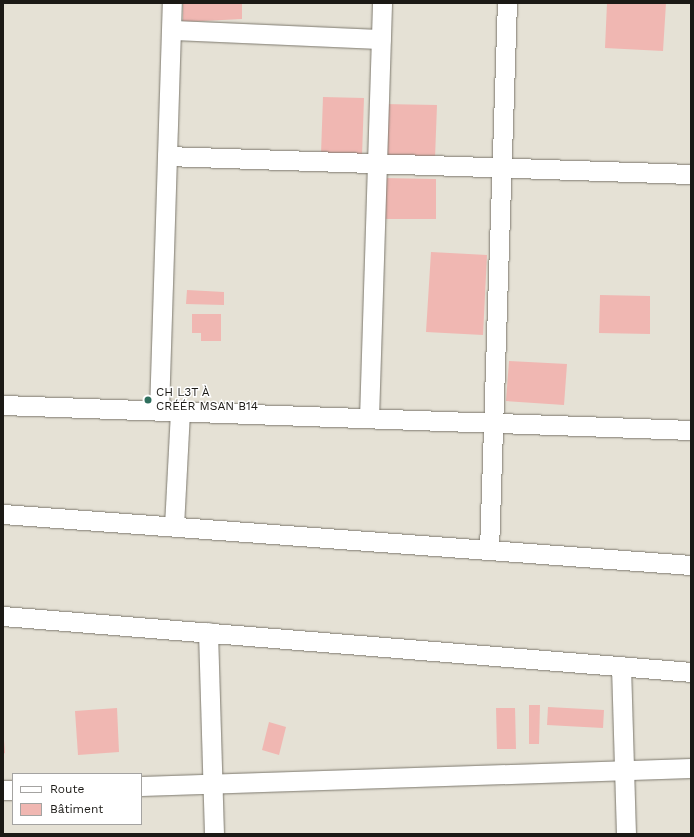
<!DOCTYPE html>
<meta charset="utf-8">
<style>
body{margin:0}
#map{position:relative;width:694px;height:837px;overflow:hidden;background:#e5e1d5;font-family:"Work Sans",sans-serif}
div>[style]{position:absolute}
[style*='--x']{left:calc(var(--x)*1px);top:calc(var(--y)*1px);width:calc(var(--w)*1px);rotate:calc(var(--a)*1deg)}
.building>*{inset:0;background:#f0b7b2}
.roads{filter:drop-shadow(0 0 1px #7d796e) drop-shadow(0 0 1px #7d796e)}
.minor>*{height:19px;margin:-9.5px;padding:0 9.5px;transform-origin:9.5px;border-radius:9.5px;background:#fff}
.dots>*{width:11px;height:11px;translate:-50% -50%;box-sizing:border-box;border:2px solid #fff;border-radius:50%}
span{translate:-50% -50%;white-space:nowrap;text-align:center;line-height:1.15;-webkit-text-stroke:3px #fff;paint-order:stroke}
.poi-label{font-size:12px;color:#1b1915}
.left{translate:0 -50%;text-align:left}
.frame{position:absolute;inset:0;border:4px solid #1b1915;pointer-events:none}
.legend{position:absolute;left:12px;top:773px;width:130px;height:52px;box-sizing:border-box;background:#fff;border:1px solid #a4a3a1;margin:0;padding:5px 7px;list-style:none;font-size:12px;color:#1b1915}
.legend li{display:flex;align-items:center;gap:8px;height:20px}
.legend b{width:20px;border:1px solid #a4a3a1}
</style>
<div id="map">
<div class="building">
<i style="clip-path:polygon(183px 3px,242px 3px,242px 19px,183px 22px)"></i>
<i style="clip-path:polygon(607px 3px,666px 3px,663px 51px,605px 48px)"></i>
<i style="clip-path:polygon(323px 97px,364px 98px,362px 156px,321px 154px)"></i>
<i style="clip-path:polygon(383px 104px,437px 105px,435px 158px,382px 157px)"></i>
<i style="clip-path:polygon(382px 178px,436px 179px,436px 219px,381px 219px)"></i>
<i style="clip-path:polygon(431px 252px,487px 255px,483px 335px,426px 332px)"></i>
<i style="clip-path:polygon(187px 290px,224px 292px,224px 305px,186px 304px)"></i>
<i style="clip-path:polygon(600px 295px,650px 296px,650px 334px,599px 333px)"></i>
<i style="clip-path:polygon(192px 314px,221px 314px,221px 341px,201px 341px,201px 333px,192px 333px)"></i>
<i style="clip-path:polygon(509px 361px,567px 364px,564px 405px,506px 401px)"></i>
<i style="clip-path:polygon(529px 705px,540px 705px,539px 744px,529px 744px)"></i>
<i style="clip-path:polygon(548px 707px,604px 710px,603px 728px,547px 725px)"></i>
<i style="clip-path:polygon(117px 708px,119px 752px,78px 755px,75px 711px)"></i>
<i style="clip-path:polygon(496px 708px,515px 708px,516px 749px,497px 749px)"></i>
<i style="clip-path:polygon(269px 722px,286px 727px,279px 755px,262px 750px)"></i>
<i style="clip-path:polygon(3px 740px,4px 740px,5px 753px,3px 754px)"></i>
</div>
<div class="roads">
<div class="minor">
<i style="--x:172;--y:30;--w:209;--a:2.5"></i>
<i style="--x:167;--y:156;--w:524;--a:1.97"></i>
<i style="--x:3;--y:405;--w:688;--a:2.08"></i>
<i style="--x:159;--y:411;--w:408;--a:-88.2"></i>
<i style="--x:369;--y:418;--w:415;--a:-88.2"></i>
<i style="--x:3;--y:514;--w:690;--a:4.24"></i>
<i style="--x:174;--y:526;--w:114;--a:-87"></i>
<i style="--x:489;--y:550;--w:547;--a:-88.12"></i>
<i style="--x:3;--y:616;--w:690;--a:4.65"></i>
<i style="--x:208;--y:632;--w:202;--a:88.3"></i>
<i style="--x:621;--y:666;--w:168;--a:88.3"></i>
<i style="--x:141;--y:786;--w:550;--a:-1.87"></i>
<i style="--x:3;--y:790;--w:10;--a:0"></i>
</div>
</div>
<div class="dots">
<i style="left:148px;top:400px;background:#2f6f5d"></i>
</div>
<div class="poi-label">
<span class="left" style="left:156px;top:400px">CH L3T À<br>CRÉÉR MSAN B14</span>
</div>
<div class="frame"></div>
<ul class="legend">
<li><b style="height:5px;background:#fff"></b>Route</li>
<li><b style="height:11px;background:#f0b7b2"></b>Bâtiment</li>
</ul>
</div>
